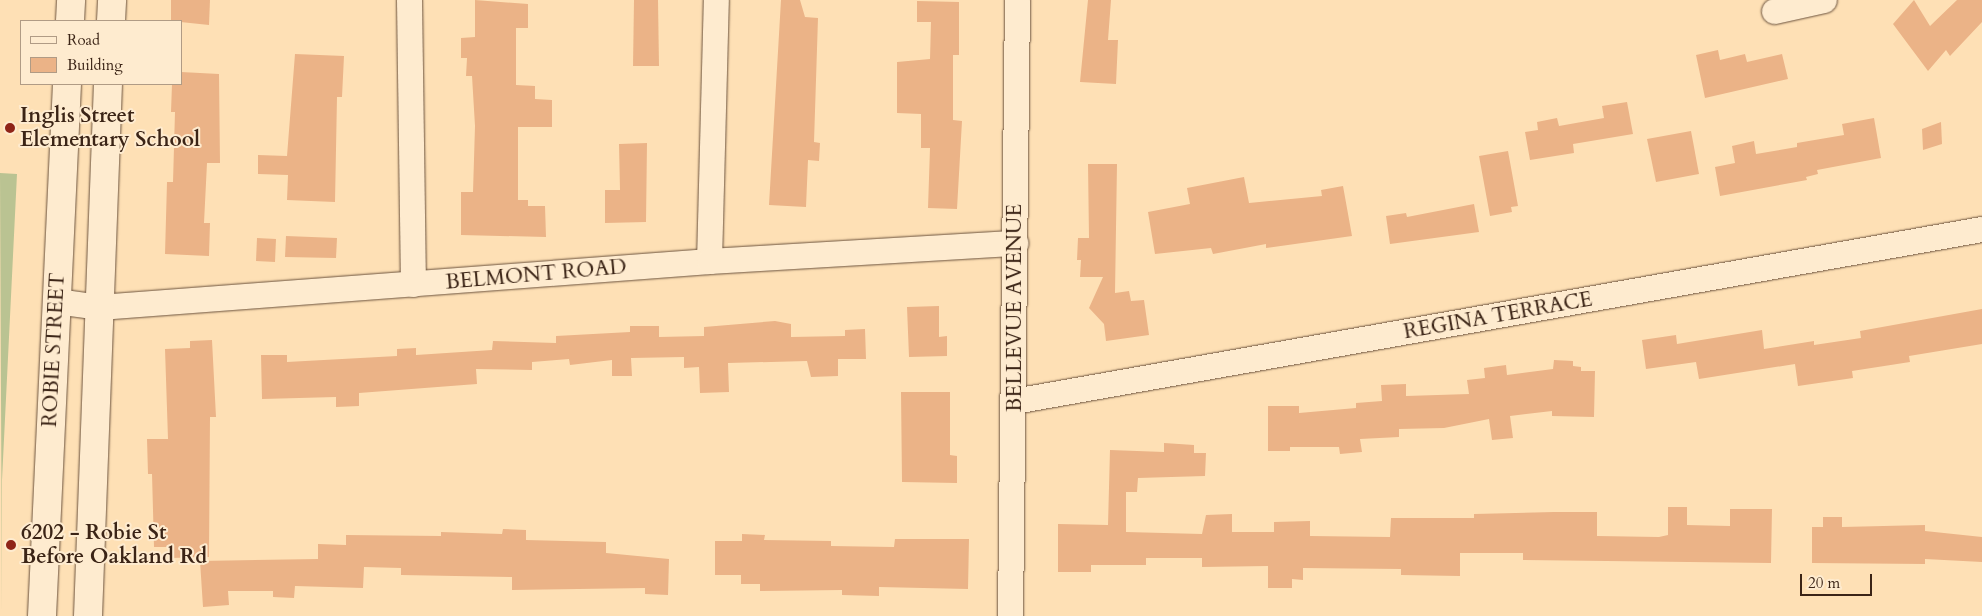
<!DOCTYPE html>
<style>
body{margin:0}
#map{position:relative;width:1982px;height:616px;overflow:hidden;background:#fee0b5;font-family:Cardo,serif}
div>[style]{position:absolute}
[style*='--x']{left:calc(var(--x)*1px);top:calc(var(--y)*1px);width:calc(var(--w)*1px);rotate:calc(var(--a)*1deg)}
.green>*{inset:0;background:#bac392}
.building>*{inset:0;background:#ebb387}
.roads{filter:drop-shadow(0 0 1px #6c533e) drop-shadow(0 0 1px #6c533e)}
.street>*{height:25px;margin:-12.5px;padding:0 12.5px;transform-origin:12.5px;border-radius:12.5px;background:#feebcf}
.secondary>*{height:28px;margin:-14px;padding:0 14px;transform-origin:14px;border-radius:14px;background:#feebcf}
.dots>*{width:14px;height:14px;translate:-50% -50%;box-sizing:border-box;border:2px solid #feebcf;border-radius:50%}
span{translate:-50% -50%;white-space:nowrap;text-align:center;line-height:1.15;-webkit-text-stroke:4px #feebcf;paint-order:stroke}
.poi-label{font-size:21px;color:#3b2416;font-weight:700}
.left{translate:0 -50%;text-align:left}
.street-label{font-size:21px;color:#3b2416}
.legend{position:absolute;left:20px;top:20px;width:162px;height:65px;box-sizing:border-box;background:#feebcf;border:1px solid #b09b85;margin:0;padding:6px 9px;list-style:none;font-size:15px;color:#3b2416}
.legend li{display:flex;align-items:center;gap:10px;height:25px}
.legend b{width:25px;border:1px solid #b09b85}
.scale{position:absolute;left:1800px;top:574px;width:72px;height:22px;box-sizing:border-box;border:2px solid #3b2416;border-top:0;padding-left:6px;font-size:15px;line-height:18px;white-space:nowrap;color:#3b2416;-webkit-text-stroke:4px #feebcf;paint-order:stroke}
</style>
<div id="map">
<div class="green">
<i style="clip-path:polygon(0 173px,17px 174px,2px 480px,2px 616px)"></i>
</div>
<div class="building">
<i style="clip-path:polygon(171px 0,210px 0,209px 25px,171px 21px)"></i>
<i style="clip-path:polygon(475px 0,528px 4px,528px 28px,516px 28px,516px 85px,535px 86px,535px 99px,552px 100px,552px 127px,518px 127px,518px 200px,528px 200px,528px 206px,545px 206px,546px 237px,461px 235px,461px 192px,473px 192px,475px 126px,472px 76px,466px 76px,467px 58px,461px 58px,461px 38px,475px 37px)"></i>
<i style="clip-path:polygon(634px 0,658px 0,659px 66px,633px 66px)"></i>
<i style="clip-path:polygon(781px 0,800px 0,805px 17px,818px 18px,814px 142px,820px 143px,819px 161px,808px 160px,806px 207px,769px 205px)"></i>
<i style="clip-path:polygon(1088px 0,1111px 0,1108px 40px,1118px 40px,1116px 84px,1080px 82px)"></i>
<i style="clip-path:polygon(1914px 0,1930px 26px,1957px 0,1982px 0,1982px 22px,1950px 56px,1946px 50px,1928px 71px,1893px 24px)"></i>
<i style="clip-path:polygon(917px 1px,959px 2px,959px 55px,953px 55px,953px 120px,962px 121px,957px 209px,928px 208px,930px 148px,921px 148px,921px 114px,897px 113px,897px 62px,930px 59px,931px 22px,917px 22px)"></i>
<i style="clip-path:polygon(1718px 50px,1720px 60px,1745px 54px,1747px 62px,1782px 54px,1788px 79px,1705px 98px,1696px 55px)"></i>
<i style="clip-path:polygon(295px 54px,344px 56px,342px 97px,337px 97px,335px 202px,287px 200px,288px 175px,258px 174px,258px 155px,287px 156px)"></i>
<i style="clip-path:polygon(181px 72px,219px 74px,220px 163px,207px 163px,204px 223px,210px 223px,209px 256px,165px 254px,167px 182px,173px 182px,175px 112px,171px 112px,172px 84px,181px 84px)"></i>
<i style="clip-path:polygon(1627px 102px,1633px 134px,1573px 144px,1574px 153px,1530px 160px,1525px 132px,1538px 130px,1537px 122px,1557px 118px,1559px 126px,1604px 118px,1602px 106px)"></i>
<i style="clip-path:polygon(1874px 118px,1881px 158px,1817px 170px,1818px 174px,1806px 177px,1807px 180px,1720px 196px,1715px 167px,1735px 163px,1732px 146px,1754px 141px,1756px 154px,1797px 147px,1797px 143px,1844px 135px,1842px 124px)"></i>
<i style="clip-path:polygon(1941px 122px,1942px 144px,1923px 150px,1922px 129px)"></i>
<i style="clip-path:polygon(1691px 131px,1699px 174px,1656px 182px,1647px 139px)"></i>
<i style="clip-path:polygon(647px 143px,646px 222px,605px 223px,605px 190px,620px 190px,619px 144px)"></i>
<i style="clip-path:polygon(1508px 151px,1518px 206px,1511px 207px,1512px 212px,1490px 216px,1479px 156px)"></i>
<i style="clip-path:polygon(1088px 164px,1117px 164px,1115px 293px,1129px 291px,1131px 301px,1144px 300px,1149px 335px,1106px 341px,1104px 324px,1089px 308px,1103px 277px,1080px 277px,1081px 260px,1077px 260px,1078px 238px,1089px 238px)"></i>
<i style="clip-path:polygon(1244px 177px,1249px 203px,1322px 196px,1321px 190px,1343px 186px,1352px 236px,1266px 248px,1266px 244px,1213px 254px,1211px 248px,1155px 254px,1148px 212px,1190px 204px,1187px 188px)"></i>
<i style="clip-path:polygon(1474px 204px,1479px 232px,1390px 244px,1386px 216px,1406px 213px,1407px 217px)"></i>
<i style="clip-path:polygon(286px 236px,337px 238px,336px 258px,285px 257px)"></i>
<i style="clip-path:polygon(257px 238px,276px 239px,275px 262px,256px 261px)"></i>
<i style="clip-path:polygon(939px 306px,939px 337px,947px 336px,947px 356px,909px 357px,907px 307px)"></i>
<i style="clip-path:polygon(1982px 309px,1982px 344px,1909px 356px,1910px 362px,1852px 371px,1853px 378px,1798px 386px,1795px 364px,1699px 379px,1696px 362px,1646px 369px,1642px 340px,1676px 335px,1677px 344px,1762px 330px,1764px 349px,1814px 341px,1814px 345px,1861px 338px,1860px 331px)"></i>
<i style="clip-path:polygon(775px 321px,791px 324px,791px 337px,845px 336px,845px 330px,865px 329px,866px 359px,838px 359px,838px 376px,811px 377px,807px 361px,728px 363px,729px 392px,700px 393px,699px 367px,684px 368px,684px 357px,631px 358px,632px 376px,612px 376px,612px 360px,570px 365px,569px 359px,532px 362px,532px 370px,476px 369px,477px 384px,359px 393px,359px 406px,336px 407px,336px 397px,262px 399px,261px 355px,287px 355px,287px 362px,397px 356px,397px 349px,416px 348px,416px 355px,492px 350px,493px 341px,556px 343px,556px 336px,630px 332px,630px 326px,659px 326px,659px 337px,704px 336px,704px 327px)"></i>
<i style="clip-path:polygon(212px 340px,216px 417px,210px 417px,209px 557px,170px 558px,170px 547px,154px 547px,152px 474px,148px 474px,147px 439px,168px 439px,165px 349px,190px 348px,190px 341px)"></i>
<i style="clip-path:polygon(1554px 360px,1573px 361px,1573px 366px,1581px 367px,1581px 371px,1595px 371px,1594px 417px,1552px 416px,1552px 411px,1510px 416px,1513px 438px,1492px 440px,1489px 419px,1444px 428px,1399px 429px,1399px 437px,1360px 439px,1362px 452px,1340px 454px,1339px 447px,1290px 447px,1290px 451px,1268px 451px,1268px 406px,1299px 406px,1299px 413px,1356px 408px,1356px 403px,1382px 401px,1381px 385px,1406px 384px,1406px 396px,1469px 394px,1467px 380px,1485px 378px,1484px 368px,1506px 365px,1507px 375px,1553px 369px)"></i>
<i style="clip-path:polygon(901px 392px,950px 392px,950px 455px,957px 456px,957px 483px,902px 482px)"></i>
<i style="clip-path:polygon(1164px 443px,1194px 445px,1194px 453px,1206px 453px,1205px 476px,1138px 478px,1137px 492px,1126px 492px,1126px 532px,1202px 534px,1206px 515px,1232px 514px,1232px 532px,1274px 532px,1274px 522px,1310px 521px,1310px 536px,1390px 537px,1391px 518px,1474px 518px,1474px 514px,1554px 512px,1597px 512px,1597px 536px,1659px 537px,1668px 535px,1668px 507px,1687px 507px,1687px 525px,1730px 526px,1730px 509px,1772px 509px,1771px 563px,1523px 560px,1523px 553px,1460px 553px,1460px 576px,1401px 575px,1401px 569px,1303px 568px,1303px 580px,1292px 579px,1292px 588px,1268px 588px,1268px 566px,1202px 567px,1202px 558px,1146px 558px,1146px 565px,1091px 565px,1091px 572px,1058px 572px,1058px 524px,1108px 525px,1110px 450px,1164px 452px)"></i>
<i style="clip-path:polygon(1823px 517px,1842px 517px,1842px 527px,1925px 525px,1925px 531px,1982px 537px,1982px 562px,1925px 559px,1925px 564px,1812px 563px,1812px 527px,1823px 527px)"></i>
<i style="clip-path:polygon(503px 529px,526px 530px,526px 540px,606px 542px,606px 553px,669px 559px,668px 595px,645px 594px,645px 588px,512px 590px,512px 577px,401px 575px,401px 568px,364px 567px,363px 588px,295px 586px,294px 598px,273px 597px,273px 591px,228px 591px,229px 605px,203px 607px,200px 561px,318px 559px,318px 544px,346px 545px,346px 535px,441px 536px,441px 532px,502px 534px)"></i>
<i style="clip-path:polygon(742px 534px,765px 535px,764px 540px,831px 541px,831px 546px,894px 547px,895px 539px,969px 539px,968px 589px,879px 587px,879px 596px,842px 595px,842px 590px,760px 591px,760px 584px,741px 584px,741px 575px,715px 575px,715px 541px,742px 541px)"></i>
</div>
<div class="roads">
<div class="street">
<i style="--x:409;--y:0;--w:284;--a:89.2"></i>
<i style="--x:1774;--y:11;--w:51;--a:-12.4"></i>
<i style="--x:709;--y:261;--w:261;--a:-88.5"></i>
<i style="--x:56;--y:301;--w:43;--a:7.9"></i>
<i style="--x:99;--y:307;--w:612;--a:-4.31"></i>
<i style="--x:709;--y:261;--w:307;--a:-3.4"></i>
<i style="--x:1014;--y:401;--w:983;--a:-10.08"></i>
<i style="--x:1010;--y:616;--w:616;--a:-89.35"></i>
</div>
<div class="secondary">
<i style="--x:70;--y:21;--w:21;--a:-87"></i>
<i style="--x:111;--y:21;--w:21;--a:-87"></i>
<i style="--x:42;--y:616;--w:533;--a:-87.31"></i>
<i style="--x:88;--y:616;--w:532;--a:-87.85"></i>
</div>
</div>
<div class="dots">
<i style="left:10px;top:128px;background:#8f2418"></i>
<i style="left:11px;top:545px;background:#8f2418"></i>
</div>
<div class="poi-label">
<span class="left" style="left:20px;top:128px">Inglis Street<br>Elementary School</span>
<span class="left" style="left:21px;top:545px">6202 - Robie St<br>Before Oakland Rd</span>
</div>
<div class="street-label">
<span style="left:536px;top:275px;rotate:-5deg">BELMONT ROAD</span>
<span style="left:1015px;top:308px;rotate:-90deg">BELLEVUE AVENUE</span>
<span style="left:1498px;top:316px;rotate:-10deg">REGINA TERRACE</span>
<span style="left:54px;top:350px;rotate:-87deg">ROBIE STREET</span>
</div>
<ul class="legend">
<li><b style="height:6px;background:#feebcf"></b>Road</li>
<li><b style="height:14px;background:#ebb387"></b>Building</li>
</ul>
<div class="scale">20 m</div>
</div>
